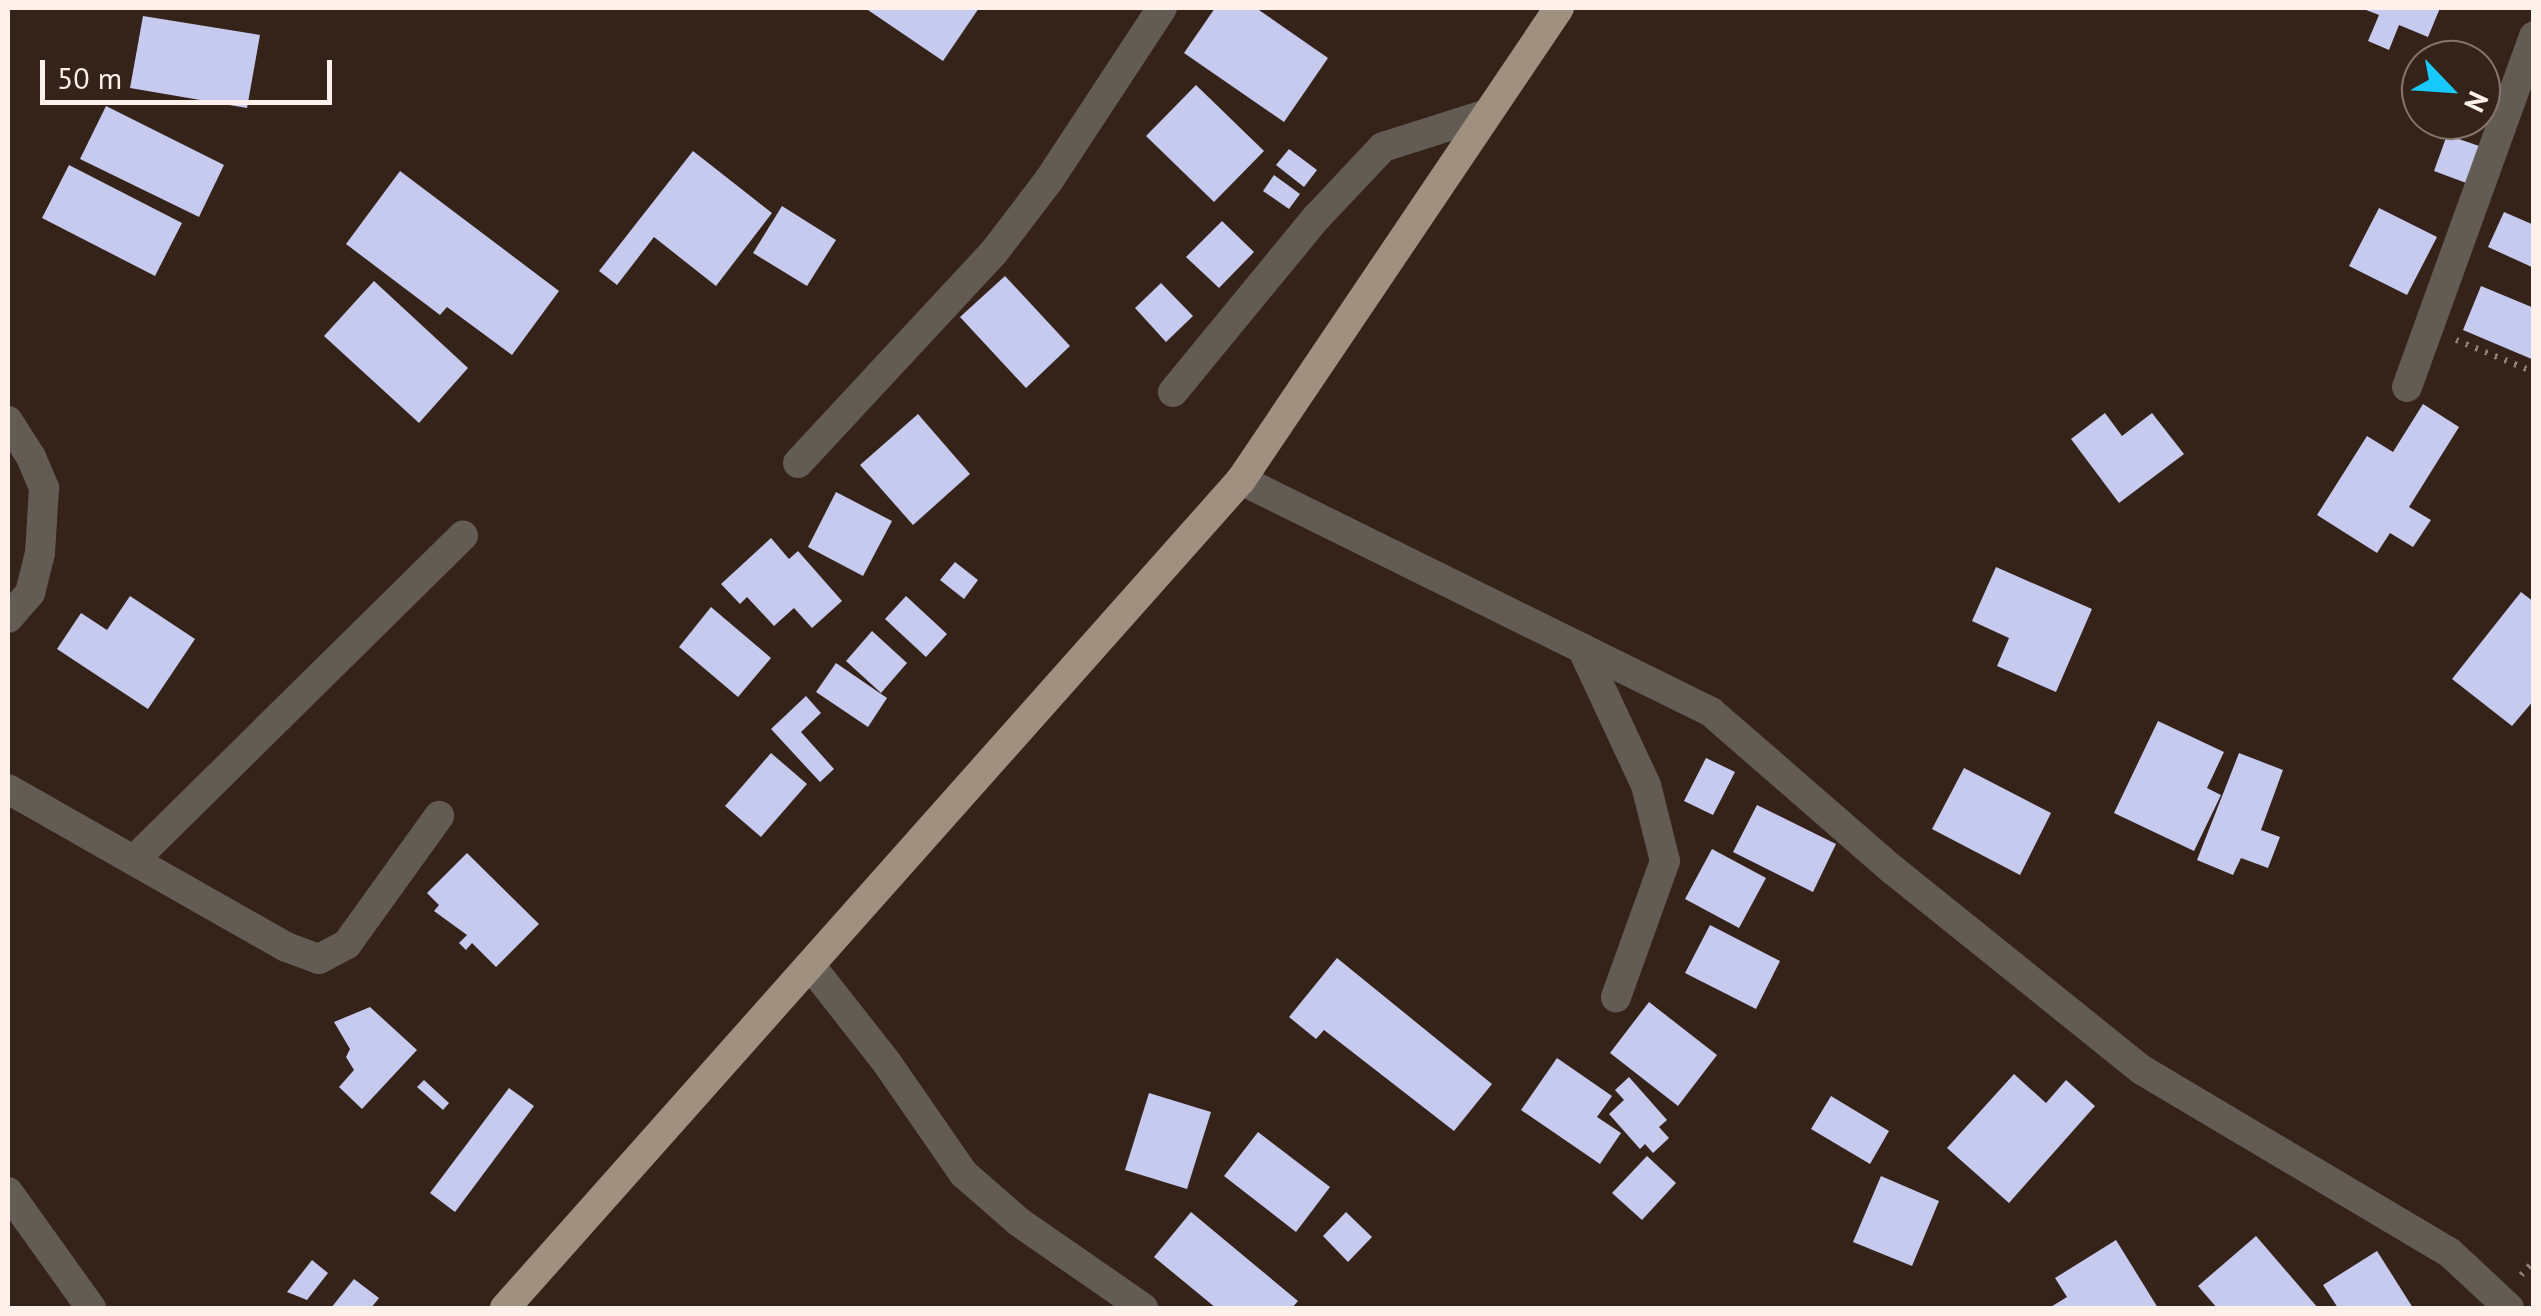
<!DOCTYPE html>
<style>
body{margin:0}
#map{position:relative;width:2541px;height:1316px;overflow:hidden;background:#352219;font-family:"PT Sans",sans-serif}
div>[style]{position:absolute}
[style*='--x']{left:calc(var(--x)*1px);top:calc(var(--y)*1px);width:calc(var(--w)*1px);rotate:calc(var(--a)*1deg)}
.building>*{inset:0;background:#c6caef}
.path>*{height:6px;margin-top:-3px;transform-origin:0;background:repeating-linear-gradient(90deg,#8e7e76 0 2.5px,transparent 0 10.5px)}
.minor>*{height:30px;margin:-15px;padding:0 15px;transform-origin:15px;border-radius:15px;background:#635c54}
.major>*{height:30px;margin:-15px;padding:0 15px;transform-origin:15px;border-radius:15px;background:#9f9080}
span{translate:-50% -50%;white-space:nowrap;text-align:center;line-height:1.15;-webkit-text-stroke:10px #352219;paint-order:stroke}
.frame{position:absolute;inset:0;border:10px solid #fef0ea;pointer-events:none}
.north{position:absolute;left:2401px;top:40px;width:100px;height:100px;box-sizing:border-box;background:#352219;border:2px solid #85746d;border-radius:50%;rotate:115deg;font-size:28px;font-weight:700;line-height:40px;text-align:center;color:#fef0ea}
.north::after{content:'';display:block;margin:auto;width:35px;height:45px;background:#17cafb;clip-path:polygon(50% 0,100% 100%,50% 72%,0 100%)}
.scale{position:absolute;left:40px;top:60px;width:292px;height:45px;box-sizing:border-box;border:5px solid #fef0ea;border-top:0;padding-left:12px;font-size:30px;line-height:35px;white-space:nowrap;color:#fef0ea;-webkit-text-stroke:8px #352219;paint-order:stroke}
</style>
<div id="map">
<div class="building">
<i style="clip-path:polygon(865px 8px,979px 8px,943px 61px)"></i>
<i style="clip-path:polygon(1215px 8px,1256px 8px,1328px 58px,1284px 122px,1184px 53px)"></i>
<i style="clip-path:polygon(2361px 8px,2440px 8px,2428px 37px,2399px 25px,2389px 50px,2368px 41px,2379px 15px)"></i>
<i style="clip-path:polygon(143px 16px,260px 35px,247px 108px,130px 88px)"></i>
<i style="clip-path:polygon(1196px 85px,1264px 151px,1214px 202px,1146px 136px)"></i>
<i style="clip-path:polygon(106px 106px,224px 165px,199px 217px,80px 159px)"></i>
<i style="clip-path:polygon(2447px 135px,2491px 150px,2477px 187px,2434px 171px)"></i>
<i style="clip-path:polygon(1289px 149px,1317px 170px,1304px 187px,1276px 165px)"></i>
<i style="clip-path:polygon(693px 151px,772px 213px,716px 286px,654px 237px,617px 285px,599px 271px)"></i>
<i style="clip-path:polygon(69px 165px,182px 223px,155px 276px,42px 218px)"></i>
<i style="clip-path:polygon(400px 171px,559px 291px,512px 355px,447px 307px,440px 315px,346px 244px)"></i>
<i style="clip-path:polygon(1274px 175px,1300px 194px,1289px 209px,1263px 191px)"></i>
<i style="clip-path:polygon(782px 206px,836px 240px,807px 286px,753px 253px)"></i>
<i style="clip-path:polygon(2379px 208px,2437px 237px,2407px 295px,2349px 266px)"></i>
<i style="clip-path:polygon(2504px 212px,2534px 225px,2534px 268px,2488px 247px)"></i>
<i style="clip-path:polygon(1222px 221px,1254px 252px,1219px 288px,1186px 257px)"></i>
<i style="clip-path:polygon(1005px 276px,1070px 346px,1026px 388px,960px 317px)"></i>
<i style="clip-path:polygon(374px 281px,468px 368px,419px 423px,324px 336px)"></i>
<i style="clip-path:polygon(1161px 283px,1193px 316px,1166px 342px,1135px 308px)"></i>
<i style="clip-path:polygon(2481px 286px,2534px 308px,2534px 360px,2463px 330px)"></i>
<i style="clip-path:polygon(2423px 404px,2459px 427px,2409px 507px,2431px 520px,2413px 547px,2390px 533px,2377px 553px,2317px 515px,2367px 436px,2393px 452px)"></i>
<i style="clip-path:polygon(2105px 413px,2122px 436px,2152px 413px,2184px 454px,2119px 503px,2071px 439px)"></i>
<i style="clip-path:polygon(918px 414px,970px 474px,913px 525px,860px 465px)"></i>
<i style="clip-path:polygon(836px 492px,892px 521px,863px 576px,808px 547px)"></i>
<i style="clip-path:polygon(771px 538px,789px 559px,798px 551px,842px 601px,812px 628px,794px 608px,774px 626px,747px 597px,740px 604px,721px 584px)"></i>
<i style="clip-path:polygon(955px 562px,978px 580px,964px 599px,940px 580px)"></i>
<i style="clip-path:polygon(1996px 567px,2092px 609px,2056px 692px,1997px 666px,2009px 638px,1972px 621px)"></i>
<i style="clip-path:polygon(2521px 592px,2534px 602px,2534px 700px,2512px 726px,2452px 679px)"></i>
<i style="clip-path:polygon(130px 596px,195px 639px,148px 709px,57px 649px,81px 613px,107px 630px)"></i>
<i style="clip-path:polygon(906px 596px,947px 634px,926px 657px,885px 619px)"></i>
<i style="clip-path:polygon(711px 607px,771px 658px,738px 697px,679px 647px)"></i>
<i style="clip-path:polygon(872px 631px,907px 663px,881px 693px,846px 661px)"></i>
<i style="clip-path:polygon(836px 663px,887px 698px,868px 727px,816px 692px)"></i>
<i style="clip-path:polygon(806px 696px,821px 713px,801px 732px,834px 769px,820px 782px,771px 729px)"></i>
<i style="clip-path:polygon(2158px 721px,2224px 752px,2207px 788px,2221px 795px,2194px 851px,2114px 813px)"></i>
<i style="clip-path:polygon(771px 753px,807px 784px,761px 837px,725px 806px)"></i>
<i style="clip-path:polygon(2239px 753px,2283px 770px,2261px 830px,2280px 837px,2268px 868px,2241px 858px,2233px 875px,2197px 860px)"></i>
<i style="clip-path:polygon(1706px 758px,1735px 772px,1713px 815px,1684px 801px)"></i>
<i style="clip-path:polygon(1964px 768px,2051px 813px,2020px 875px,1932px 829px)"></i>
<i style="clip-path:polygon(1757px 805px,1836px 844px,1813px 892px,1733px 852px)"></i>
<i style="clip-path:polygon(1712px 849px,1766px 878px,1739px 928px,1685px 899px)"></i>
<i style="clip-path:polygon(467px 853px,539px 924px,496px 967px,472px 943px,466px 950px,459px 943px,467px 935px,434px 911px,439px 905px,427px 893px)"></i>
<i style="clip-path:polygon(1710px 925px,1780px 961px,1756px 1009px,1685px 973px)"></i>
<i style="clip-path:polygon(1337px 958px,1492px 1084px,1454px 1131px,1324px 1030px,1316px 1039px,1289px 1017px)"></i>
<i style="clip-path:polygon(1649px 1002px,1717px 1055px,1678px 1106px,1610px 1053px)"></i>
<i style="clip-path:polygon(370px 1007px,417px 1050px,362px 1109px,339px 1087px,354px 1070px,346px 1057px,350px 1049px,334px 1022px)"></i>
<i style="clip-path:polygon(1557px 1058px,1612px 1096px,1597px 1117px,1621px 1133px,1600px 1164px,1521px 1110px)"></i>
<i style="clip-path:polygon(2014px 1074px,2046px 1103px,2066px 1080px,2095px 1106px,2009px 1203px,1947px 1148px)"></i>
<i style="clip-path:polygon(1629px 1077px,1667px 1120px,1659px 1127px,1669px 1138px,1653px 1153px,1645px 1144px,1640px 1149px,1609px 1114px,1624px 1100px,1615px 1090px)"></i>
<i style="clip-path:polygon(424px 1080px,449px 1103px,443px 1110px,417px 1087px)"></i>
<i style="clip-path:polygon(509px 1088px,534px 1106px,455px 1212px,430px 1193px)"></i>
<i style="clip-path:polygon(1149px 1093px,1211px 1112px,1187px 1189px,1125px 1170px)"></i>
<i style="clip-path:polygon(1831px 1096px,1889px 1131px,1870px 1164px,1811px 1129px)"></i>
<i style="clip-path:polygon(1258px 1132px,1330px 1187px,1296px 1232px,1224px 1176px)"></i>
<i style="clip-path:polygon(1647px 1156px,1676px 1183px,1642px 1220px,1612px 1193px)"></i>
<i style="clip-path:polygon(1881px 1176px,1939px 1201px,1912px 1266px,1853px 1242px)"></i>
<i style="clip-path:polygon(1191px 1212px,1298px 1301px,1292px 1308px,1216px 1308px,1154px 1257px)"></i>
<i style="clip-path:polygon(1346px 1212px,1372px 1237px,1348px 1262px,1323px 1236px)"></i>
<i style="clip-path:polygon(2256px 1236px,2318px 1308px,2217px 1308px,2198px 1286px)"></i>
<i style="clip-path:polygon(2116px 1240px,2158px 1308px,2049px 1308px,2067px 1297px,2055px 1278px)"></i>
<i style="clip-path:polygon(2377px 1251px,2413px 1308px,2338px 1308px,2323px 1285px)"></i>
<i style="clip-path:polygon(312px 1260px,328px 1273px,307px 1300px,287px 1292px)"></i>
<i style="clip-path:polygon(354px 1279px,379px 1298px,371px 1308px,331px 1308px)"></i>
</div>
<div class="path">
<i style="--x:2456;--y:340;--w:84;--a:22.3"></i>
<i style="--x:2521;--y:1275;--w:19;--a:-47"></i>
</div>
<div class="minor">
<i style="--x:2407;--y:387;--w:373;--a:-70.1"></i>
<i style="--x:1173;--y:392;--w:227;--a:-50.6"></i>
<i style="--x:1317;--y:217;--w:96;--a:-46.7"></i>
<i style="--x:1383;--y:147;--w:109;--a:-17.6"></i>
<i style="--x:8;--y:421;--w:43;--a:57.4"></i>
<i style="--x:31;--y:457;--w:34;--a:67"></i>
<i style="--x:44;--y:488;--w:65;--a:93.5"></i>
<i style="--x:40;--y:553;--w:41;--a:104"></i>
<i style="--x:30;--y:593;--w:33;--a:131"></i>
<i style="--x:798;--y:463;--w:288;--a:-47.1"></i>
<i style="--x:994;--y:252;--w:91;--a:-52.6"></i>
<i style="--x:1049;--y:180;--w:206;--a:-56.7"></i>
<i style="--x:1241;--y:480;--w:524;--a:26.27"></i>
<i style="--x:1711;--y:712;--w:241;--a:41"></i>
<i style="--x:1893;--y:870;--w:319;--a:38.8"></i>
<i style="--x:2142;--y:1070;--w:357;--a:30.7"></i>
<i style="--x:2449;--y:1252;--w:82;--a:43"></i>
<i style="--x:1582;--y:648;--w:151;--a:65"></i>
<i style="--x:1646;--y:785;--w:78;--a:76"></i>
<i style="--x:1665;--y:861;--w:145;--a:109.8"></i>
<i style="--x:8;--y:789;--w:320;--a:29.6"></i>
<i style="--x:286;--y:947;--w:35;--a:20"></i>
<i style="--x:319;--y:959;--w:32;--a:-28"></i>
<i style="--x:347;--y:944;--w:158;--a:-54.3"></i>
<i style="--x:134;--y:860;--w:462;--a:-44.6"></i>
<i style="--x:810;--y:965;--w:125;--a:51.8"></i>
<i style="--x:887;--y:1063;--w:135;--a:55.3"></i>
<i style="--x:964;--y:1174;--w:73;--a:41.1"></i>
<i style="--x:1019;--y:1222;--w:151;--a:34.7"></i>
<i style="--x:8;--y:1192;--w:143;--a:54.4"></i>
</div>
<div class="major">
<i style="--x:505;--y:1308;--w:1108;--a:-48.37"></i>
<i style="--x:1241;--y:480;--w:569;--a:-56.03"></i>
</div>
<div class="frame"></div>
<div class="north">N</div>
<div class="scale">50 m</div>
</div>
